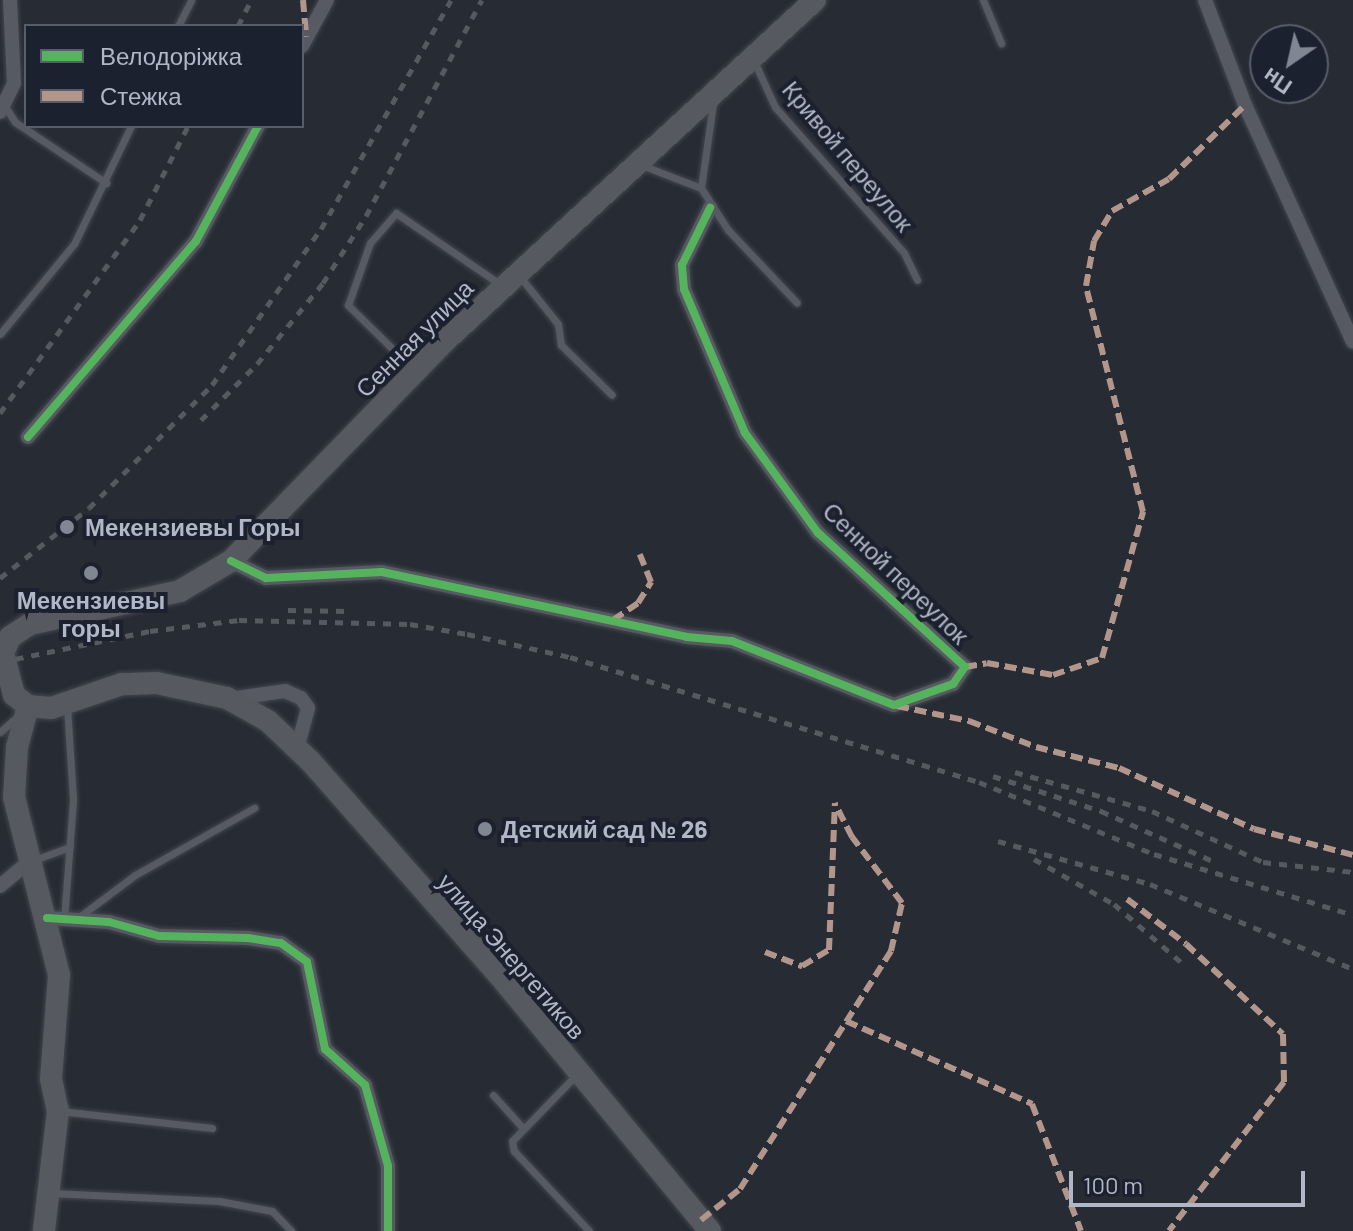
<!DOCTYPE html>
<meta charset="utf-8">
<style>
body{margin:0}
#map{position:relative;width:1353px;height:1231px;overflow:hidden;background:#272b34;font-family:Barlow,sans-serif}
div>[style]{position:absolute}
[style*='--x']{left:calc(var(--x)*1px);top:calc(var(--y)*1px);width:calc(var(--w)*1px);rotate:calc(var(--a)*1deg)}
.roads{filter:drop-shadow(0 0 2px #43464d) drop-shadow(0 0 2px #43464d)}
.service>*{height:7px;margin:-3.5px;padding:0 3.5px;transform-origin:3.5px;border-radius:3.5px;background:#575a62}
.minor>*{height:14px;margin:-7px;padding:0 7px;transform-origin:7px;border-radius:7px;background:#575a62}
.secondary>*{height:22px;margin:-11px;padding:0 11px;transform-origin:11px;border-radius:11px;background:#565960}
.rail>*{height:5px;margin-top:-2.5px;transform-origin:0;background:repeating-linear-gradient(90deg,#565960 0 8px,transparent 0 16px)}
.quiet>*{height:6px;margin-top:-3px;transform-origin:0;background:repeating-linear-gradient(90deg,#b2968c 0 12px,transparent 0 18px)}
.cycleway>*{height:8px;margin:-4px;padding:0 4px;transform-origin:4px;border-radius:4px;background:#56b35d}
.dots>*{width:22px;height:22px;translate:-50% -50%;box-sizing:border-box;border:4px solid #1b212e;border-radius:50%}
span{translate:-50% -50%;white-space:nowrap;text-align:center;line-height:1.15;-webkit-text-stroke:8px #1b212e;paint-order:stroke}
.street-label{font-size:24px;color:#b1b7c6}
.poi-label{font-size:24px;color:#b1b7c6;font-weight:700}
.left{translate:0 -50%;text-align:left}
.legend{position:absolute;left:24px;top:24px;width:280px;height:104px;box-sizing:border-box;background:#1b212e;border:2px solid #575d6b;margin:0;padding:10px 14px;list-style:none;font-size:24px;color:#b1b7c6}
.legend li{display:flex;align-items:center;gap:16px;height:40px}
.legend b{width:40px;border:2px solid #575d6b}
.north{position:absolute;left:1249px;top:24px;width:80px;height:80px;box-sizing:border-box;background:#1b212e;border:2px solid #575d6b;border-radius:50%;rotate:214deg;font-size:22px;font-weight:700;line-height:32px;text-align:center;color:#b1b7c6}
.north::after{content:'';display:block;margin:auto;width:28px;height:36px;background:#818693;clip-path:polygon(50% 0,100% 100%,50% 72%,0 100%)}
.scale{position:absolute;left:1069px;top:1171px;width:236px;height:36px;box-sizing:border-box;border:4px solid #b1b7c6;border-top:0;padding-left:10px;font-size:24px;line-height:28px;white-space:nowrap;color:#b1b7c6;-webkit-text-stroke:6px #1b212e;paint-order:stroke}
</style>
<div id="map">
<div class="roads">
<div class="service">
<i style="--x:983;--y:0;--w:47;--a:67.3"></i>
<i style="--x:178;--y:26;--w:29;--a:-63"></i>
<i style="--x:754;--y:61;--w:51;--a:65.5"></i>
<i style="--x:775;--y:107;--w:195;--a:48.5"></i>
<i style="--x:904;--y:253;--w:30;--a:64"></i>
<i style="--x:6;--y:108;--w:17;--a:57"></i>
<i style="--x:15;--y:122;--w:110;--a:33.8"></i>
<i style="--x:644;--y:166;--w:61;--a:21.1"></i>
<i style="--x:701;--y:188;--w:50;--a:57.3"></i>
<i style="--x:728;--y:230;--w:100;--a:46.6"></i>
<i style="--x:701;--y:188;--w:85;--a:-81.9"></i>
<i style="--x:521;--y:278;--w:59;--a:51.2"></i>
<i style="--x:558;--y:324;--w:21;--a:82"></i>
<i style="--x:561;--y:345;--w:71;--a:44.4"></i>
<i style="--x:0;--y:334;--w:117;--a:-50.6"></i>
<i style="--x:74;--y:244;--w:131;--a:-64.2"></i>
<i style="--x:412;--y:368;--w:90;--a:-135.5"></i>
<i style="--x:348;--y:305;--w:66;--a:-70.5"></i>
<i style="--x:370;--y:243;--w:40;--a:-49"></i>
<i style="--x:396;--y:213;--w:127;--a:34.4"></i>
<i style="--x:0;--y:732;--w:24;--a:-42"></i>
<i style="--x:34;--y:860;--w:38;--a:-20"></i>
<i style="--x:79;--y:917;--w:70;--a:-36.9"></i>
<i style="--x:135;--y:875;--w:137;--a:-29.4"></i>
<i style="--x:64;--y:920;--w:121;--a:-85.7"></i>
<i style="--x:73;--y:799;--w:92;--a:-93.7"></i>
<i style="--x:577;--y:1074;--w:93;--a:134.1"></i>
<i style="--x:512;--y:1141;--w:10;--a:79"></i>
<i style="--x:514;--y:1151;--w:110;--a:46.8"></i>
<i style="--x:493;--y:1095;--w:43;--a:47.8"></i>
<i style="--x:60;--y:1111;--w:153;--a:6.4"></i>
<i style="--x:51;--y:1193;--w:168;--a:2.7"></i>
<i style="--x:219;--y:1201;--w:54;--a:10.7"></i>
<i style="--x:272;--y:1211;--w:28;--a:46"></i>
</div>
<div class="minor">
<i style="--x:1205;--y:0;--w:112;--a:69.1"></i>
<i style="--x:1245;--y:105;--w:260;--a:65.5"></i>
<i style="--x:302;--y:46;--w:52;--a:-61.5"></i>
<i style="--x:0;--y:112;--w:32;--a:-64"></i>
<i style="--x:14;--y:83;--w:83;--a:-92.8"></i>
<i style="--x:28;--y:437;--w:258;--a:-49.4"></i>
<i style="--x:196;--y:241;--w:131;--a:-61.7"></i>
<i style="--x:231;--y:561;--w:39;--a:26"></i>
<i style="--x:266;--y:578;--w:116;--a:-3"></i>
<i style="--x:382;--y:572;--w:312;--a:12"></i>
<i style="--x:687;--y:637;--w:45;--a:5.1"></i>
<i style="--x:732;--y:641;--w:174;--a:21.6"></i>
<i style="--x:894;--y:705;--w:63;--a:-19.6"></i>
<i style="--x:953;--y:684;--w:21;--a:-55"></i>
<i style="--x:965;--y:667;--w:199;--a:-137.6"></i>
<i style="--x:818;--y:533;--w:124;--a:-126.1"></i>
<i style="--x:745;--y:433;--w:156;--a:-113"></i>
<i style="--x:684;--y:289;--w:24;--a:-95"></i>
<i style="--x:682;--y:265;--w:64;--a:-63.8"></i>
<i style="--x:230;--y:699;--w:56;--a:-8.3"></i>
<i style="--x:285;--y:691;--w:17;--a:24"></i>
<i style="--x:301;--y:698;--w:12;--a:55"></i>
<i style="--x:308;--y:708;--w:42;--a:105"></i>
<i style="--x:0;--y:886;--w:38;--a:-40"></i>
<i style="--x:47;--y:918;--w:62;--a:3.7"></i>
<i style="--x:109;--y:922;--w:52;--a:15.6"></i>
<i style="--x:159;--y:936;--w:89;--a:1.3"></i>
<i style="--x:248;--y:938;--w:33;--a:9"></i>
<i style="--x:281;--y:943;--w:32;--a:36"></i>
<i style="--x:307;--y:962;--w:89;--a:78.3"></i>
<i style="--x:325;--y:1049;--w:54;--a:42"></i>
<i style="--x:365;--y:1085;--w:84;--a:74.1"></i>
<i style="--x:388;--y:1166;--w:65;--a:90"></i>
</div>
<div class="secondary">
<i style="--x:28;--y:706;--w:42;--a:105"></i>
<i style="--x:17;--y:747;--w:50;--a:93.4"></i>
<i style="--x:14;--y:797;--w:184;--a:75.8"></i>
<i style="--x:59;--y:975;--w:104;--a:94.4"></i>
<i style="--x:51;--y:1079;--w:33;--a:78"></i>
<i style="--x:58;--y:1111;--w:121;--a:96.7"></i>
<i style="--x:710;--y:1231;--w:323;--a:-129.5"></i>
<i style="--x:505;--y:982;--w:295;--a:-131.4"></i>
<i style="--x:310;--y:761;--w:58;--a:-136.4"></i>
<i style="--x:268;--y:721;--w:47;--a:-150.7"></i>
<i style="--x:227;--y:698;--w:72;--a:-167.9"></i>
<i style="--x:157;--y:683;--w:35;--a:178"></i>
<i style="--x:122;--y:684;--w:75;--a:161.3"></i>
<i style="--x:51;--y:708;--w:23;--a:-175"></i>
<i style="--x:28;--y:706;--w:18;--a:-142"></i>
<i style="--x:14;--y:695;--w:43;--a:-104.7"></i>
<i style="--x:3;--y:653;--w:17;--a:-66"></i>
<i style="--x:10;--y:637;--w:24;--a:-33"></i>
<i style="--x:30;--y:624;--w:154;--a:-12.4"></i>
<i style="--x:180;--y:591;--w:59;--a:-30.5"></i>
<i style="--x:231;--y:561;--w:307;--a:-45.8"></i>
<i style="--x:445;--y:341;--w:503;--a:-42.66"></i>
</div>
</div>
<div class="rail">
<i style="--x:238;--y:26;--w:29;--a:-63"></i>
<i style="--x:0;--y:413;--w:238;--a:-54"></i>
<i style="--x:140;--y:220;--w:106;--a:-62.9"></i>
<i style="--x:201;--y:420;--w:79;--a:-45"></i>
<i style="--x:257;--y:364;--w:104;--a:-50.8"></i>
<i style="--x:323;--y:283;--w:80;--a:-57.3"></i>
<i style="--x:366;--y:216;--w:245;--a:-61.8"></i>
<i style="--x:0;--y:578;--w:113;--a:-38.2"></i>
<i style="--x:89;--y:508;--w:174;--a:-45"></i>
<i style="--x:212;--y:385;--w:190;--a:-55.1"></i>
<i style="--x:321;--y:229;--w:263;--a:-60.4"></i>
<i style="--x:288;--y:610;--w:60;--a:1"></i>
<i style="--x:0;--y:662;--w:153;--a:-11.7"></i>
<i style="--x:150;--y:631;--w:90;--a:-7"></i>
<i style="--x:239;--y:620;--w:171;--a:1.3"></i>
<i style="--x:410;--y:624;--w:58;--a:10"></i>
<i style="--x:467;--y:634;--w:106;--a:12.6"></i>
<i style="--x:570;--y:657;--w:428;--a:17"></i>
<i style="--x:979;--y:782;--w:189;--a:22.4"></i>
<i style="--x:1154;--y:854;--w:208;--a:17"></i>
<i style="--x:1015;--y:772;--w:142;--a:15.9"></i>
<i style="--x:1152;--y:811;--w:122;--a:24.7"></i>
<i style="--x:1263;--y:862;--w:91;--a:6.3"></i>
<i style="--x:993;--y:776;--w:114;--a:18"></i>
<i style="--x:1101;--y:811;--w:127;--a:24.1"></i>
<i style="--x:998;--y:841;--w:158;--a:15.8"></i>
<i style="--x:1150;--y:884;--w:220;--a:22.7"></i>
<i style="--x:1034;--y:859;--w:92;--a:29.4"></i>
<i style="--x:1114;--y:904;--w:90;--a:40.9"></i>
</div>
<div class="quiet">
<i style="--x:303;--y:0;--w:37;--a:85"></i>
<i style="--x:613;--y:620;--w:30;--a:-34"></i>
<i style="--x:638;--y:603;--w:25;--a:-58"></i>
<i style="--x:651;--y:582;--w:32;--a:-112"></i>
<i style="--x:965;--y:667;--w:22;--a:-10"></i>
<i style="--x:987;--y:663;--w:67;--a:10.3"></i>
<i style="--x:1053;--y:675;--w:52;--a:-19.1"></i>
<i style="--x:1102;--y:658;--w:152;--a:-74.3"></i>
<i style="--x:1143;--y:512;--w:233;--a:-104.2"></i>
<i style="--x:1086;--y:286;--w:46;--a:-79.9"></i>
<i style="--x:1094;--y:241;--w:35;--a:-59"></i>
<i style="--x:1112;--y:211;--w:65;--a:-29.3"></i>
<i style="--x:1169;--y:179;--w:106;--a:-44.2"></i>
<i style="--x:897;--y:706;--w:74;--a:11.8"></i>
<i style="--x:969;--y:721;--w:72;--a:21.2"></i>
<i style="--x:1036;--y:747;--w:86;--a:14.2"></i>
<i style="--x:1119;--y:768;--w:148;--a:24.3"></i>
<i style="--x:1254;--y:829;--w:102;--a:14.7"></i>
<i style="--x:1127;--y:899;--w:74;--a:37.3"></i>
<i style="--x:1186;--y:944;--w:132;--a:42.9"></i>
<i style="--x:1283;--y:1034;--w:48;--a:88.8"></i>
<i style="--x:1284;--y:1082;--w:188;--a:127.7"></i>
<i style="--x:765;--y:952;--w:40;--a:21"></i>
<i style="--x:802;--y:966;--w:31;--a:-31"></i>
<i style="--x:829;--y:950;--w:147;--a:-87.7"></i>
<i style="--x:846;--y:1021;--w:204;--a:24"></i>
<i style="--x:1032;--y:1104;--w:136;--a:68.9"></i>
<i style="--x:701;--y:1220;--w:50;--a:-38.5"></i>
<i style="--x:740;--y:1189;--w:282;--a:-57.6"></i>
<i style="--x:891;--y:951;--w:49;--a:-77.1"></i>
<i style="--x:902;--y:903;--w:83;--a:-127.1"></i>
<i style="--x:852;--y:837;--w:38;--a:-117"></i>
</div>
<div class="cycleway">
<i style="--x:28;--y:437;--w:258;--a:-49.4"></i>
<i style="--x:196;--y:241;--w:131;--a:-61.7"></i>
<i style="--x:231;--y:561;--w:39;--a:26"></i>
<i style="--x:266;--y:578;--w:116;--a:-3"></i>
<i style="--x:382;--y:572;--w:312;--a:12"></i>
<i style="--x:687;--y:637;--w:45;--a:5.1"></i>
<i style="--x:732;--y:641;--w:174;--a:21.6"></i>
<i style="--x:894;--y:705;--w:63;--a:-19.6"></i>
<i style="--x:953;--y:684;--w:21;--a:-55"></i>
<i style="--x:965;--y:667;--w:199;--a:-137.6"></i>
<i style="--x:818;--y:533;--w:124;--a:-126.1"></i>
<i style="--x:745;--y:433;--w:156;--a:-113"></i>
<i style="--x:684;--y:289;--w:24;--a:-95"></i>
<i style="--x:682;--y:265;--w:64;--a:-63.8"></i>
<i style="--x:47;--y:918;--w:62;--a:3.7"></i>
<i style="--x:109;--y:922;--w:52;--a:15.6"></i>
<i style="--x:159;--y:936;--w:89;--a:1.3"></i>
<i style="--x:248;--y:938;--w:33;--a:9"></i>
<i style="--x:281;--y:943;--w:32;--a:36"></i>
<i style="--x:307;--y:962;--w:89;--a:78.3"></i>
<i style="--x:325;--y:1049;--w:54;--a:42"></i>
<i style="--x:365;--y:1085;--w:84;--a:74.1"></i>
<i style="--x:388;--y:1166;--w:65;--a:90"></i>
</div>
<div class="dots">
<i style="left:67px;top:527px;background:#818693"></i>
<i style="left:91px;top:573px;background:#818693"></i>
<i style="left:485px;top:829px;background:#818693"></i>
</div>
<div class="street-label">
<span style="left:848px;top:156px;rotate:50deg">Кривой переулок</span>
<span style="left:414px;top:338px;rotate:-45deg">Сенная улица</span>
<span style="left:896px;top:573px;rotate:44deg">Сенной переулок</span>
<span style="left:512px;top:956px;rotate:49deg">улица Энергетиков</span>
</div>
<div class="poi-label">
<span class="left" style="left:85px;top:527px">Мекензиевы Горы</span>
<span style="left:91px;top:614px">Мекензиевы<br>горы</span>
<span class="left" style="left:501px;top:829px">Детский сад № 26</span>
</div>
<ul class="legend">
<li><b style="height:10px;background:#56b35d"></b>Велодоріжка</li>
<li><b style="height:10px;background:#b2968c"></b>Стежка</li>
</ul>
<div class="north">Пн</div>
<div class="scale">100 m</div>
</div>
